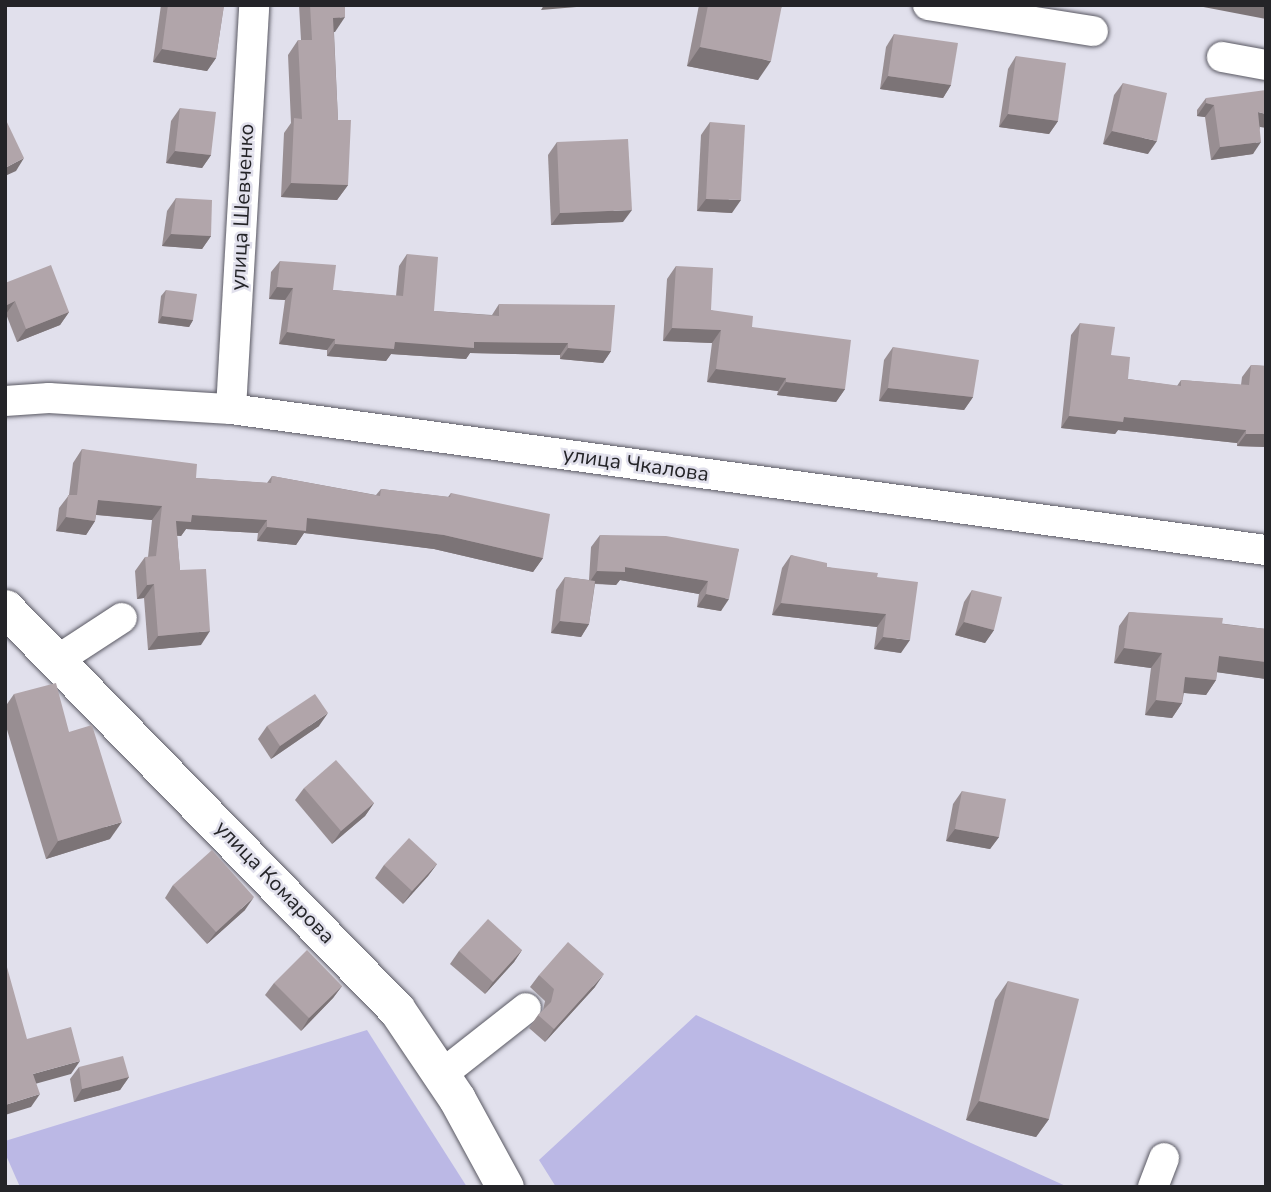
<!DOCTYPE html>
<meta charset="utf-8">
<style>
body{margin:0}
#map{position:relative;width:1271px;height:1192px;overflow:hidden;background:#e1e0ec;font-family:"Nunito Sans",sans-serif}
div>[style]{position:absolute}
[style*='--x']{left:calc(var(--x)*1px);top:calc(var(--y)*1px);width:calc(var(--w)*1px);rotate:calc(var(--a)*1deg)}
.green>*{inset:0;background:#bbb8e5}
.roads{filter:drop-shadow(0 0 2px #5a5963) drop-shadow(0 0 2px #5a5963)}
.minor>*{height:30px;margin:-15px;padding:0 15px;transform-origin:15px;border-radius:15px;background:#fff}
.major>*{height:37px;margin:-18.5px;padding:0 18.5px;transform-origin:18.5px;border-radius:18.5px;background:#fff}
.wall>*{inset:0;background:#988e92}
.shaded-wall>*{inset:0;background:#7c7477}
.building>*{inset:0;background:#b1a5aa}
span{translate:-50% -50%;white-space:nowrap;text-align:center;line-height:1.15;-webkit-text-stroke:5px #e1e0ec;paint-order:stroke}
.street-label{font-size:21px;color:#242428}
.frame{position:absolute;inset:0;border:7px solid #242428;pointer-events:none}
</style>
<div id="map">
<div class="green">
<i style="clip-path:polygon(696px 1015px,971px 1143px,1068px 1187px,556px 1187px,539px 1160px)"></i>
<i style="clip-path:polygon(367px 1030px,467px 1187px,20px 1187px,5px 1153px,5px 1141px)"></i>
</div>
<div class="roads">
<div class="minor">
<i style="--x:928;--y:5;--w:167;--a:9"></i>
<i style="--x:1222;--y:57;--w:45;--a:10.3"></i>
<i style="--x:5;--y:401;--w:44;--a:-3.9"></i>
<i style="--x:49;--y:398;--w:182;--a:3.5"></i>
<i style="--x:231;--y:409;--w:1045;--a:7.76"></i>
<i style="--x:231;--y:409;--w:405;--a:-86.7"></i>
<i style="--x:59;--y:659;--w:75;--a:-33.1"></i>
<i style="--x:441;--y:1075;--w:108;--a:-38.2"></i>
<i style="--x:1153;--y:1187;--w:31;--a:-69"></i>
</div>
<div class="major">
<i style="--x:5;--y:608;--w:561;--a:45.72"></i>
<i style="--x:397;--y:1010;--w:107;--a:56"></i>
<i style="--x:457;--y:1099;--w:100;--a:61.4"></i>
</div>
</div>
<div class="wall">
<i style="clip-path:polygon(161px 5px,224px 5px,216px 58px,207px 71px,153px 62px)"></i>
<i style="clip-path:polygon(299px 5px,345px 5px,334px 32px,338px 120px,348px 185px,337px 200px,281px 197px,284px 133px,291px 123px,288px 55px,298px 40px,301px 40px)"></i>
<i style="clip-path:polygon(699px 5px,782px 5px,758px 80px,687px 66px)"></i>
<i style="clip-path:polygon(894px 34px,951px 85px,943px 98px,880px 89px,886px 47px)"></i>
<i style="clip-path:polygon(1016px 56px,1058px 121px,1049px 134px,999px 127px,1008px 69px)"></i>
<i style="clip-path:polygon(1123px 83px,1148px 154px,1103px 144px,1114px 95px)"></i>
<i style="clip-path:polygon(1206px 98px,1260px 127px,1253px 154px,1211px 160px,1205px 117px,1197px 116px,1197px 110px)"></i>
<i style="clip-path:polygon(180px 108px,211px 155px,202px 168px,166px 163px,171px 121px)"></i>
<i style="clip-path:polygon(710px 122px,732px 213px,697px 211px,701px 135px)"></i>
<i style="clip-path:polygon(557px 142px,623px 222px,551px 225px,548px 155px)"></i>
<i style="clip-path:polygon(176px 198px,211px 236px,202px 249px,162px 246px,167px 211px)"></i>
<i style="clip-path:polygon(407px 254px,434px 311px,492px 315px,499px 304px,611px 351px,603px 363px,560px 359px,560px 355px,470px 353px,466px 359px,391px 354px,386px 361px,327px 356px,327px 350px,279px 344px,285px 300px,269px 299px,271px 272px,280px 261px,333px 290px,396px 296px,399px 266px)"></i>
<i style="clip-path:polygon(676px 266px,711px 310px,752px 327px,845px 389px,836px 402px,777px 395px,778px 391px,707px 382px,712px 343px,663px 341px,667px 279px)"></i>
<i style="clip-path:polygon(5px 283px,69px 312px,60px 325px,17px 342px,6px 314px)"></i>
<i style="clip-path:polygon(166px 290px,193px 320px,189px 327px,158px 323px,161px 296px)"></i>
<i style="clip-path:polygon(1080px 323px,1111px 355px,1128px 379px,1177px 386px,1181px 380px,1241px 385px,1242px 377px,1251px 365px,1266px 366px,1266px 447px,1237px 446px,1237px 443px,1118px 430px,1115px 434px,1061px 428px,1071px 335px)"></i>
<i style="clip-path:polygon(893px 347px,973px 397px,964px 410px,879px 401px,884px 360px)"></i>
<i style="clip-path:polygon(82px 449px,196px 478px,267px 483px,272px 476px,376px 495px,381px 489px,448px 497px,451px 493px,543px 558px,533px 572px,434px 549px,341px 537px,304px 533px,296px 545px,257px 541px,258px 533px,186px 529px,181px 536px,177px 536px,180px 570px,201px 645px,148px 650px,144px 598px,137px 599px,135px 571px,145px 557px,148px 557px,152px 520px,96px 515px,95px 521px,86px 535px,56px 531px,59px 508px,69px 495px,73px 463px)"></i>
<i style="clip-path:polygon(600px 535px,739px 549px,721px 611px,697px 607px,699px 594px,620px 580px,616px 585px,595px 584px,589px 624px,581px 637px,551px 633px,556px 590px,565px 577px,589px 580px,591px 547px)"></i>
<i style="clip-path:polygon(791px 555px,827px 567px,877px 577px,901px 653px,874px 649px,877px 627px,772px 615px,782px 568px)"></i>
<i style="clip-path:polygon(972px 590px,994px 630px,985px 643px,955px 635px,964px 602px)"></i>
<i style="clip-path:polygon(1129px 612px,1266px 629px,1266px 679px,1217px 672px,1216px 680px,1206px 695px,1184px 693px,1182px 703px,1172px 718px,1145px 715px,1151px 668px,1114px 663px,1119px 626px)"></i>
<i style="clip-path:polygon(14px 694px,69px 732px,110px 839px,46px 859px,5px 723px,5px 707px)"></i>
<i style="clip-path:polygon(267px 726px,319px 726px,271px 759px,258px 739px)"></i>
<i style="clip-path:polygon(304px 788px,374px 803px,365px 816px,332px 844px,295px 800px)"></i>
<i style="clip-path:polygon(962px 791px,999px 837px,990px 849px,946px 841px,953px 804px)"></i>
<i style="clip-path:polygon(437px 864px,428px 876px,403px 904px,375px 878px,384px 865px)"></i>
<i style="clip-path:polygon(173px 885px,245px 910px,207px 944px,165px 898px)"></i>
<i style="clip-path:polygon(522px 950px,514px 962px,485px 994px,450px 964px,459px 951px)"></i>
<i style="clip-path:polygon(539px 975px,595px 987px,545px 1042px,529px 1028px,538px 1015px,543px 1010px,545px 1001px,530px 987px)"></i>
<i style="clip-path:polygon(1008px 981px,1049px 1119px,1036px 1137px,966px 1120px,995px 1000px)"></i>
<i style="clip-path:polygon(274px 983px,342px 986px,333px 998px,301px 1031px,265px 995px)"></i>
<i style="clip-path:polygon(79px 1067px,129px 1077px,120px 1090px,74px 1102px,70px 1079px)"></i>
</div>
<div class="shaded-wall">
<i style="clip-path:polygon(544px 5px,600px 5px,541px 10px)"></i>
<i style="clip-path:polygon(1193px 5px,1266px 5px,1266px 19px)"></i>
<i style="clip-path:polygon(345px 17px,335px 32px,323px 33px,333px 18px)"></i>
<i style="clip-path:polygon(700px 47px,771px 61px,758px 80px,687px 66px)"></i>
<i style="clip-path:polygon(162px 49px,216px 58px,207px 71px,153px 62px)"></i>
<i style="clip-path:polygon(888px 76px,951px 85px,943px 98px,880px 89px)"></i>
<i style="clip-path:polygon(1206px 103px,1214px 105px,1205px 117px,1197px 116px)"></i>
<i style="clip-path:polygon(1258px 112px,1266px 114px,1266px 128px,1249px 125px)"></i>
<i style="clip-path:polygon(1008px 114px,1058px 121px,1049px 134px,999px 127px)"></i>
<i style="clip-path:polygon(1112px 131px,1157px 141px,1148px 154px,1103px 144px)"></i>
<i style="clip-path:polygon(1261px 142px,1253px 154px,1211px 160px,1220px 147px)"></i>
<i style="clip-path:polygon(175px 151px,211px 155px,202px 168px,166px 163px)"></i>
<i style="clip-path:polygon(24px 158px,16px 171px,5px 176px,5px 168px)"></i>
<i style="clip-path:polygon(291px 183px,348px 185px,337px 200px,281px 197px)"></i>
<i style="clip-path:polygon(706px 199px,741px 200px,732px 213px,697px 211px)"></i>
<i style="clip-path:polygon(632px 210px,623px 222px,551px 225px,560px 213px)"></i>
<i style="clip-path:polygon(171px 234px,211px 236px,202px 249px,162px 246px)"></i>
<i style="clip-path:polygon(277px 287px,293px 288px,285px 300px,269px 299px)"></i>
<i style="clip-path:polygon(15px 301px,6px 314px,5px 315px,5px 306px)"></i>
<i style="clip-path:polygon(69px 312px,60px 325px,17px 342px,26px 329px)"></i>
<i style="clip-path:polygon(162px 316px,193px 320px,189px 327px,158px 323px)"></i>
<i style="clip-path:polygon(672px 328px,721px 330px,712px 343px,663px 341px)"></i>
<i style="clip-path:polygon(287px 332px,335px 339px,327px 350px,279px 344px)"></i>
<i style="clip-path:polygon(395px 342px,474px 342px,568px 343px,560px 355px,470px 353px,466px 359px,391px 354px,386px 361px,327px 356px,335px 344px)"></i>
<i style="clip-path:polygon(568px 348px,611px 351px,603px 363px,560px 359px)"></i>
<i style="clip-path:polygon(716px 369px,786px 378px,778px 391px,707px 382px)"></i>
<i style="clip-path:polygon(786px 382px,845px 389px,836px 402px,777px 395px)"></i>
<i style="clip-path:polygon(888px 388px,973px 397px,964px 410px,879px 401px)"></i>
<i style="clip-path:polygon(1069px 416px,1124px 417px,1246px 430px,1237px 443px,1118px 430px,1115px 434px,1061px 428px)"></i>
<i style="clip-path:polygon(1246px 434px,1266px 434px,1266px 447px,1237px 446px)"></i>
<i style="clip-path:polygon(98px 500px,162px 506px,152px 520px,88px 514px)"></i>
<i style="clip-path:polygon(192px 515px,267px 520px,258px 533px,186px 529px,181px 536px,166px 534px,176px 521px)"></i>
<i style="clip-path:polygon(66px 517px,95px 521px,86px 535px,56px 531px)"></i>
<i style="clip-path:polygon(307px 518px,444px 535px,543px 558px,533px 572px,434px 549px,304px 533px,296px 545px,257px 541px,267px 527px)"></i>
<i style="clip-path:polygon(625px 567px,708px 581px,699px 594px,620px 580px,616px 585px,589px 583px,597px 571px)"></i>
<i style="clip-path:polygon(154px 584px,144px 598px,137px 599px,147px 585px)"></i>
<i style="clip-path:polygon(706px 594px,729px 599px,721px 611px,697px 607px)"></i>
<i style="clip-path:polygon(781px 603px,886px 614px,877px 627px,772px 615px)"></i>
<i style="clip-path:polygon(560px 621px,589px 624px,581px 637px,551px 633px)"></i>
<i style="clip-path:polygon(964px 622px,994px 630px,985px 643px,955px 635px)"></i>
<i style="clip-path:polygon(210px 631px,201px 645px,148px 650px,158px 636px)"></i>
<i style="clip-path:polygon(883px 637px,910px 640px,901px 653px,874px 649px)"></i>
<i style="clip-path:polygon(1124px 648px,1162px 653px,1151px 668px,1114px 663px)"></i>
<i style="clip-path:polygon(1219px 656px,1266px 662px,1266px 679px,1208px 671px)"></i>
<i style="clip-path:polygon(1185px 677px,1216px 680px,1206px 695px,1175px 692px)"></i>
<i style="clip-path:polygon(1156px 700px,1182px 703px,1172px 718px,1145px 715px)"></i>
<i style="clip-path:polygon(328px 713px,319px 726px,271px 759px,280px 746px)"></i>
<i style="clip-path:polygon(374px 803px,365px 816px,332px 844px,341px 831px)"></i>
<i style="clip-path:polygon(122px 822px,110px 839px,46px 859px,58px 841px)"></i>
<i style="clip-path:polygon(955px 829px,999px 837px,990px 849px,946px 841px)"></i>
<i style="clip-path:polygon(437px 864px,428px 876px,403px 904px,412px 891px)"></i>
<i style="clip-path:polygon(254px 897px,245px 910px,207px 944px,216px 932px)"></i>
<i style="clip-path:polygon(522px 950px,514px 962px,485px 994px,493px 982px)"></i>
<i style="clip-path:polygon(604px 974px,595px 987px,545px 1042px,554px 1029px)"></i>
<i style="clip-path:polygon(342px 986px,333px 998px,301px 1031px,309px 1018px)"></i>
<i style="clip-path:polygon(80px 1061px,71px 1074px,24px 1087px,33px 1074px)"></i>
<i style="clip-path:polygon(129px 1077px,120px 1090px,74px 1102px,82px 1089px)"></i>
<i style="clip-path:polygon(40px 1094px,31px 1107px,5px 1115px,5px 1105px)"></i>
<i style="clip-path:polygon(979px 1101px,1049px 1119px,1036px 1137px,966px 1120px)"></i>
</div>
<div class="building">
<i style="clip-path:polygon(168px 5px,224px 5px,216px 58px,162px 49px)"></i>
<i style="clip-path:polygon(310px 5px,345px 5px,345px 17px,333px 18px,338px 120px,351px 120px,348px 185px,291px 183px,294px 118px,302px 119px,298px 40px,312px 40px)"></i>
<i style="clip-path:polygon(708px 5px,782px 5px,771px 61px,700px 47px)"></i>
<i style="clip-path:polygon(894px 34px,958px 43px,951px 85px,888px 76px)"></i>
<i style="clip-path:polygon(1016px 56px,1066px 63px,1058px 121px,1008px 114px)"></i>
<i style="clip-path:polygon(1123px 83px,1167px 93px,1157px 141px,1112px 131px)"></i>
<i style="clip-path:polygon(1266px 90px,1266px 114px,1258px 112px,1261px 142px,1220px 147px,1214px 105px,1206px 103px,1206px 98px)"></i>
<i style="clip-path:polygon(180px 108px,216px 112px,211px 155px,175px 151px)"></i>
<i style="clip-path:polygon(5px 118px,24px 158px,5px 168px)"></i>
<i style="clip-path:polygon(710px 122px,745px 125px,741px 200px,706px 199px)"></i>
<i style="clip-path:polygon(628px 139px,632px 210px,560px 213px,557px 142px)"></i>
<i style="clip-path:polygon(176px 198px,212px 200px,211px 236px,171px 234px)"></i>
<i style="clip-path:polygon(407px 254px,438px 257px,434px 311px,499px 316px,499px 304px,615px 305px,611px 351px,568px 348px,568px 343px,474px 342px,474px 348px,395px 342px,394px 349px,335px 344px,335px 339px,287px 332px,293px 288px,277px 287px,280px 261px,336px 265px,333px 290px,403px 296px)"></i>
<i style="clip-path:polygon(51px 265px,69px 312px,26px 329px,15px 301px,5px 306px,5px 283px)"></i>
<i style="clip-path:polygon(676px 266px,713px 268px,711px 310px,753px 316px,752px 327px,851px 340px,845px 389px,786px 382px,786px 378px,716px 369px,721px 330px,672px 328px)"></i>
<i style="clip-path:polygon(166px 290px,197px 294px,193px 320px,162px 316px)"></i>
<i style="clip-path:polygon(1080px 323px,1115px 327px,1111px 355px,1130px 357px,1128px 379px,1181px 386px,1181px 380px,1249px 385px,1251px 365px,1266px 366px,1266px 434px,1246px 434px,1246px 430px,1124px 417px,1123px 422px,1069px 416px)"></i>
<i style="clip-path:polygon(893px 347px,979px 360px,973px 397px,888px 388px)"></i>
<i style="clip-path:polygon(82px 449px,197px 464px,196px 478px,271px 483px,272px 476px,380px 496px,381px 489px,450px 497px,451px 493px,550px 514px,543px 558px,444px 535px,351px 523px,307px 518px,306px 531px,267px 527px,267px 520px,192px 515px,191px 522px,176px 521px,180px 570px,206px 569px,210px 631px,158px 636px,154px 584px,147px 585px,145px 557px,156px 556px,162px 506px,98px 500px,95px 521px,66px 517px,68px 495px,77px 495px)"></i>
<i style="clip-path:polygon(600px 535px,666px 536px,739px 549px,729px 599px,706px 594px,708px 581px,625px 567px,625px 572px,597px 571px)"></i>
<i style="clip-path:polygon(791px 555px,827px 563px,827px 567px,878px 573px,877px 577px,918px 582px,910px 640px,883px 637px,886px 614px,781px 603px)"></i>
<i style="clip-path:polygon(565px 577px,595px 581px,589px 624px,560px 621px)"></i>
<i style="clip-path:polygon(972px 590px,1002px 597px,994px 630px,964px 622px)"></i>
<i style="clip-path:polygon(1129px 612px,1223px 618px,1222px 624px,1266px 629px,1266px 662px,1219px 656px,1216px 680px,1185px 677px,1182px 703px,1156px 700px,1162px 653px,1124px 648px)"></i>
<i style="clip-path:polygon(56px 683px,69px 732px,92px 725px,122px 822px,58px 841px,14px 694px)"></i>
<i style="clip-path:polygon(315px 694px,328px 713px,280px 746px,267px 726px)"></i>
<i style="clip-path:polygon(336px 760px,374px 803px,341px 831px,304px 788px)"></i>
<i style="clip-path:polygon(962px 791px,1006px 799px,999px 837px,955px 829px)"></i>
<i style="clip-path:polygon(409px 838px,437px 864px,412px 891px,384px 865px)"></i>
<i style="clip-path:polygon(212px 850px,254px 897px,216px 932px,173px 885px)"></i>
<i style="clip-path:polygon(488px 919px,522px 950px,493px 982px,459px 951px)"></i>
<i style="clip-path:polygon(568px 942px,604px 974px,554px 1029px,538px 1015px,551px 1002px,554px 989px,539px 975px)"></i>
<i style="clip-path:polygon(307px 950px,342px 986px,309px 1018px,274px 983px)"></i>
<i style="clip-path:polygon(5px 960px,27px 1039px,71px 1027px,80px 1061px,33px 1074px,40px 1094px,5px 1105px)"></i>
<i style="clip-path:polygon(1008px 981px,1079px 999px,1049px 1119px,979px 1101px)"></i>
<i style="clip-path:polygon(123px 1056px,129px 1077px,82px 1089px,79px 1067px)"></i>
</div>
<div class="street-label">
<span style="left:242px;top:207px;rotate:-87deg">улица Шевченко</span>
<span style="left:636px;top:464px;rotate:8deg">улица Чкалова</span>
<span style="left:275px;top:882px;rotate:46deg">улица Комарова</span>
</div>
<div class="frame"></div>
</div>
